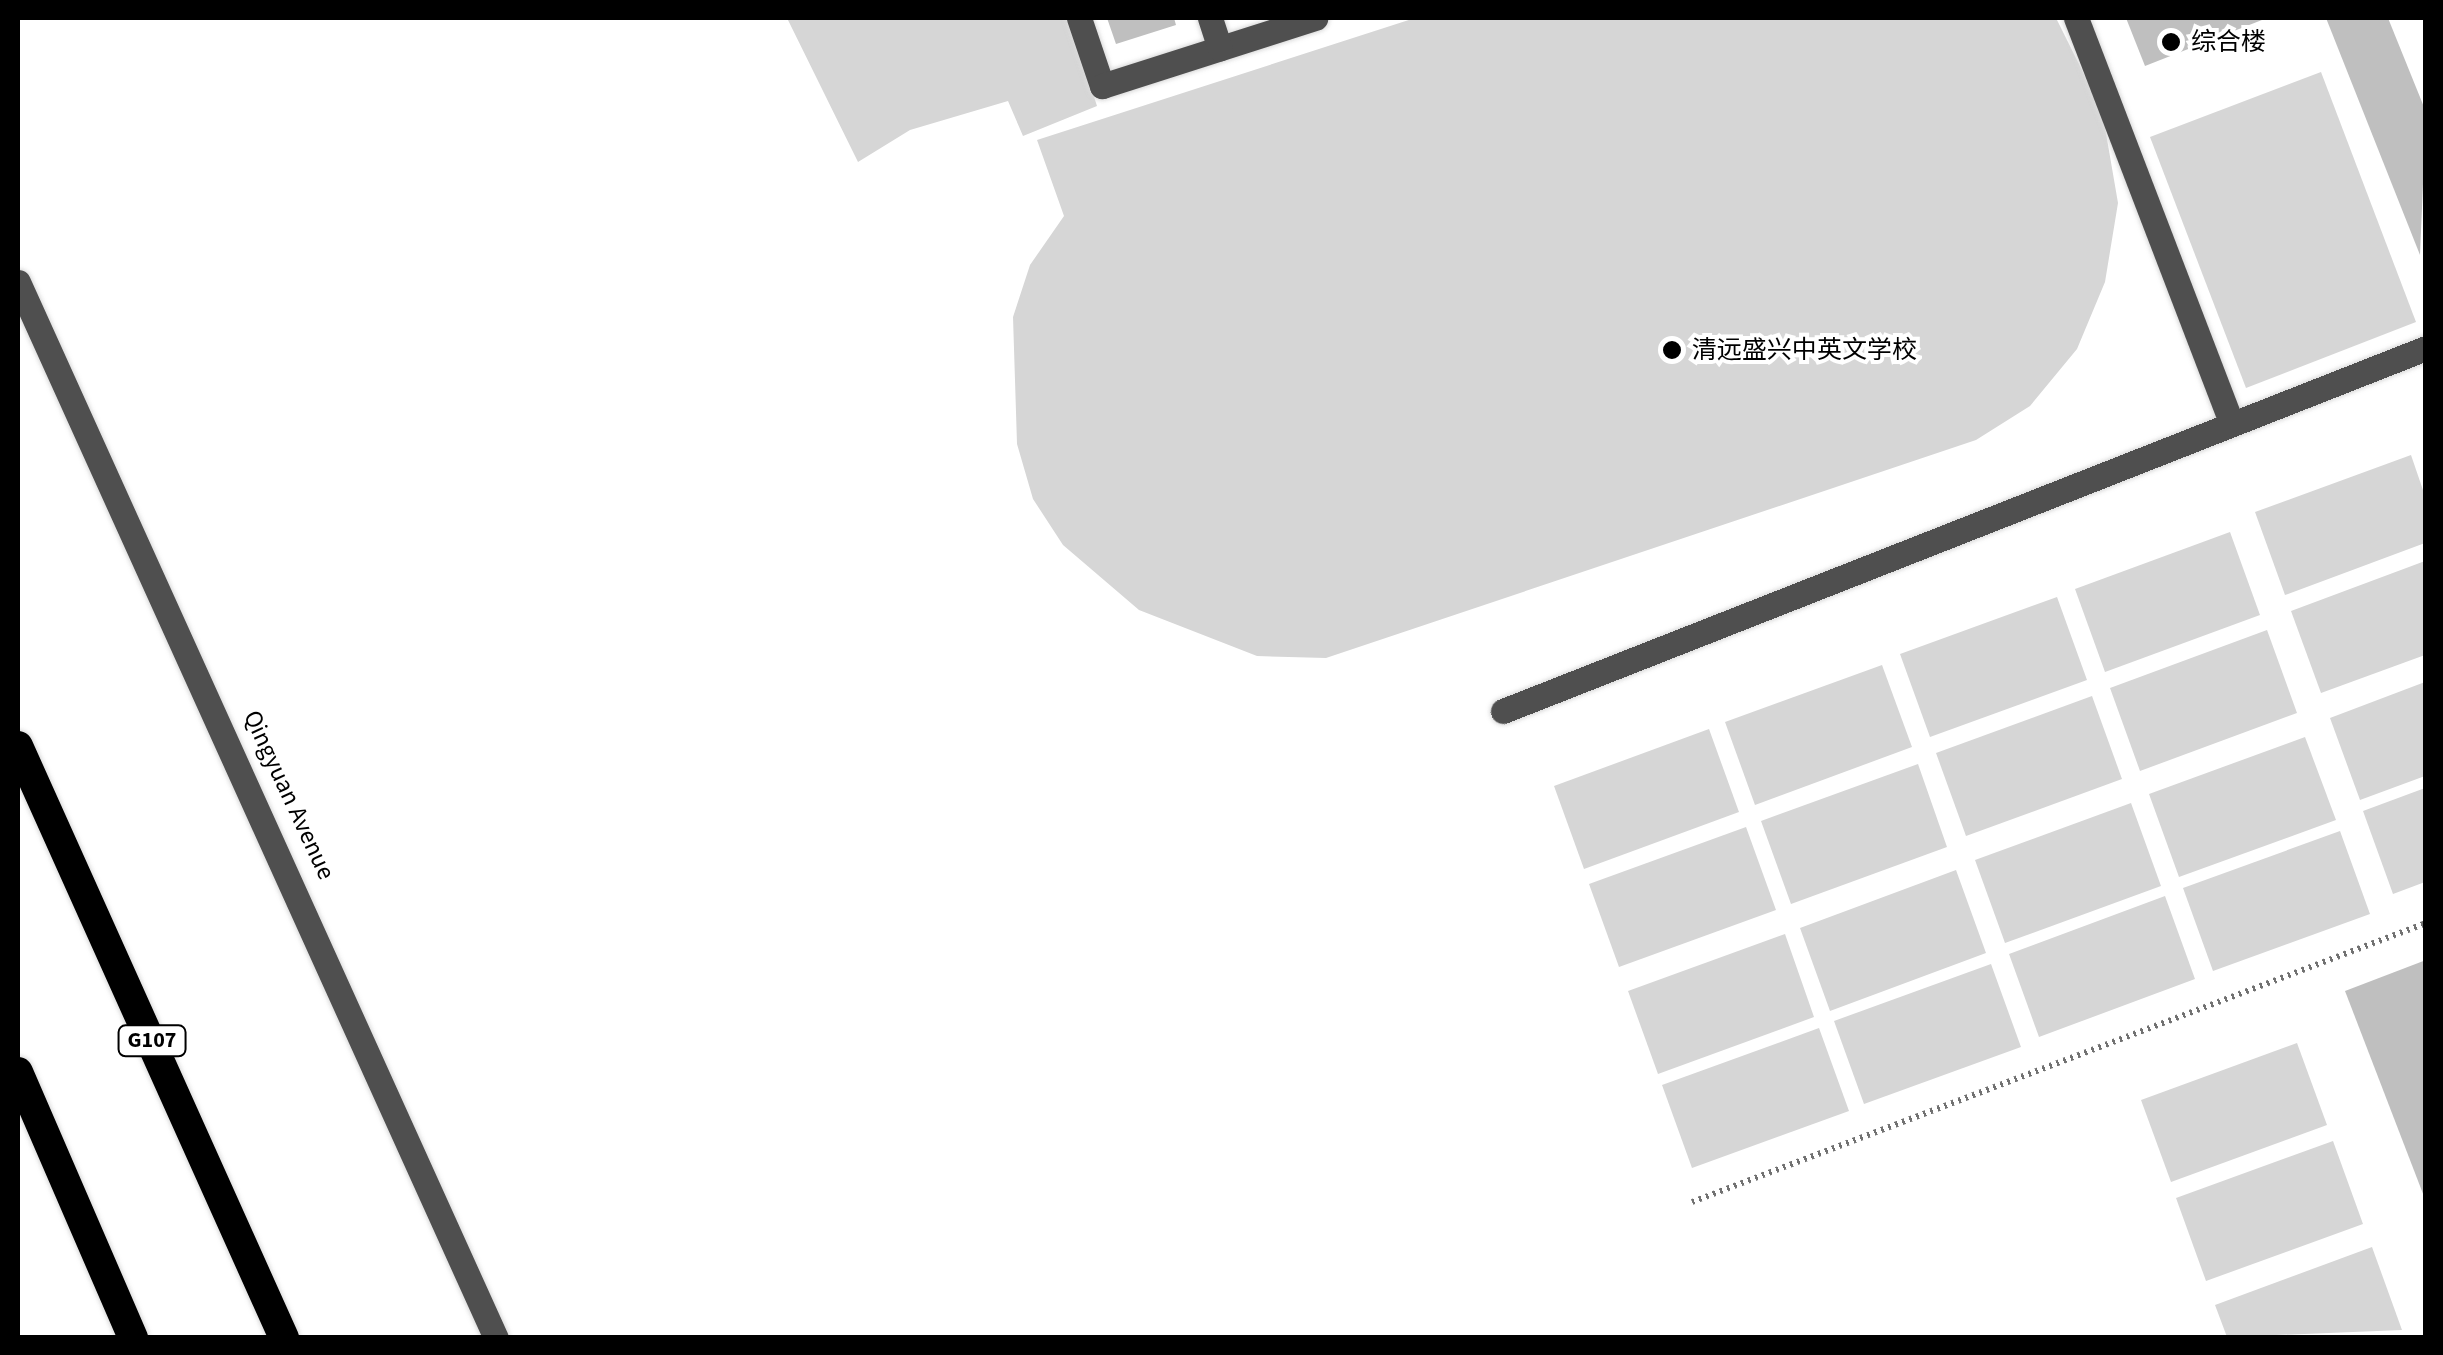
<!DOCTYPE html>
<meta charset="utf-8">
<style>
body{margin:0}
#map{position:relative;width:2443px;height:1355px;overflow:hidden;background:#fff;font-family:"Source Sans 3","Noto Sans SC",sans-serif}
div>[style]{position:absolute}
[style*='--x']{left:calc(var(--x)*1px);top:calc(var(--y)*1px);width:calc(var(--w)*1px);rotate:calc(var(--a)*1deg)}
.green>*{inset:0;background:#d6d6d6}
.building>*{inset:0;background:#bfbfbf}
.path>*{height:6px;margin-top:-3px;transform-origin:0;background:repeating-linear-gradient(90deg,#717171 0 2.5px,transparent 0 7.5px)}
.roads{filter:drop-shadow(0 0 2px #dbdbdb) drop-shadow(0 0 2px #dbdbdb)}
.minor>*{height:25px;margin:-12.5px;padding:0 12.5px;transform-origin:12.5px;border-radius:12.5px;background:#4f4f4f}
.highway>*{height:30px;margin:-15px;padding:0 15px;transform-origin:15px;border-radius:15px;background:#000}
.dots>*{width:28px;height:28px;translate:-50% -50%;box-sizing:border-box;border:5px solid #fff;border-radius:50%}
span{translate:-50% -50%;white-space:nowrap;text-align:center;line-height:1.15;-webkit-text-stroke:8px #fff;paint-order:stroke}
.shield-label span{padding:2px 8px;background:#fff;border:2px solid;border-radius:8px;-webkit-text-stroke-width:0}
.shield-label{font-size:22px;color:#000;font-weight:700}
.poi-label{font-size:25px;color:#000}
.left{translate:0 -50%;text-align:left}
.street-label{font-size:25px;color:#000}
.frame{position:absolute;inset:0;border:20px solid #000;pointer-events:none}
</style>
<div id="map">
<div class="green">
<i style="clip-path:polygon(787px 18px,1069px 18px,1097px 106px,1023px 136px,1008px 101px,910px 130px,858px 162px)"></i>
<i style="clip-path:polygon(1415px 18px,2056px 18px,2102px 110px,2118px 203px,2105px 282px,2077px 349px,2030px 406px,1976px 440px,1326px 658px,1257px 656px,1139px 610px,1063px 545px,1033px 499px,1017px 444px,1013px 317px,1030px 265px,1064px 216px,1037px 140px)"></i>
<i style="clip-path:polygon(2321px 72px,2416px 322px,2246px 388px,2150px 137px)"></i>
<i style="clip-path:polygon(2411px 455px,2425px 496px,2425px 543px,2285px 595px,2255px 512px)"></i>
<i style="clip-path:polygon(2230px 532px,2260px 615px,2105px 672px,2075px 589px)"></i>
<i style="clip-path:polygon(2425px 561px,2425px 655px,2321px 693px,2291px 611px)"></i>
<i style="clip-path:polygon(2057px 597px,2087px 680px,1930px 737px,1900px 654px)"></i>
<i style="clip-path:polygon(2267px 630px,2297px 713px,2140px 771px,2110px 688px)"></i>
<i style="clip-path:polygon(1882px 665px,1912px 747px,1755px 805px,1725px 722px)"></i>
<i style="clip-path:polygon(2425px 682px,2425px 776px,2360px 800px,2330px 718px)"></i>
<i style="clip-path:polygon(2092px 696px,2122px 779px,1966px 836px,1936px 753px)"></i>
<i style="clip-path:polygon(1709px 729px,1739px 812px,1584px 869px,1554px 786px)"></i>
<i style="clip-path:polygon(2305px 737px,2336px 820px,2179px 877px,2149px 794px)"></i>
<i style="clip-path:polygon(1918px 764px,1947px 847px,1791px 904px,1761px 821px)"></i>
<i style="clip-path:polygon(2425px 788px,2425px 882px,2393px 894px,2363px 811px)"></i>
<i style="clip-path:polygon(2131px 803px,2161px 886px,2005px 943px,1975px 860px)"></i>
<i style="clip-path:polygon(1746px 827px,1776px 910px,1619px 967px,1589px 884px)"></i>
<i style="clip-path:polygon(2340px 831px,2370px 914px,2213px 971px,2183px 888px)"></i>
<i style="clip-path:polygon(1956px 870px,1986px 953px,1830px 1011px,1800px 928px)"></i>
<i style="clip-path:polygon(2165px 896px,2195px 979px,2039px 1037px,2009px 954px)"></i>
<i style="clip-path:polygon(1785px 934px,1814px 1017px,1658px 1074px,1628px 991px)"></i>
<i style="clip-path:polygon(1991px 964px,2021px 1047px,1864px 1104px,1834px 1021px)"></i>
<i style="clip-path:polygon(1819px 1028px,1849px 1111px,1692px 1168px,1662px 1085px)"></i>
<i style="clip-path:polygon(2297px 1043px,2327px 1125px,2171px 1182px,2141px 1100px)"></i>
<i style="clip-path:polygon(2333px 1141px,2363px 1224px,2206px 1281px,2176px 1198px)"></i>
<i style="clip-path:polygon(2372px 1247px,2402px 1330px,2227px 1337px,2215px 1305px)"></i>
</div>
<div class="building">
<i style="clip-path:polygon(1107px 18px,1174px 18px,1176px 25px,1116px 44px)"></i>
<i style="clip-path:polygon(2126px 18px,2267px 18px,2145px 66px)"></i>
<i style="clip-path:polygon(2326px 18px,2388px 18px,2426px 112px,2420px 255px)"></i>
<i style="clip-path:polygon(2426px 960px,2426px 1199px,2425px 1199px,2345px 991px)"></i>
</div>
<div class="path">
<i style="--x:1692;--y:1202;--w:785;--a:-20.81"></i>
</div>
<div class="roads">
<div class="minor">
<i style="--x:1079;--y:18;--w:72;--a:71.3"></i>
<i style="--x:1102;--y:86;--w:224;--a:-17.7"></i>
<i style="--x:1210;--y:18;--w:32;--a:72"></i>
<i style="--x:2076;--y:18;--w:433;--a:69"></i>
<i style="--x:18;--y:282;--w:1159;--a:65.65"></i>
<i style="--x:1503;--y:711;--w:992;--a:-21.47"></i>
</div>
<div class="highway">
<i style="--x:18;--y:746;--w:649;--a:65.8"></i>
<i style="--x:18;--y:1072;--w:290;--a:66.6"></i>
</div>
</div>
<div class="dots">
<i style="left:2171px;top:42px;background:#000"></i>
<i style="left:1672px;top:350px;background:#000"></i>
</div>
<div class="shield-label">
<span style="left:152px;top:1041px">G107</span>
</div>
<div class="poi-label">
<span class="left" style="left:2191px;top:42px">综合楼</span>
<span class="left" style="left:1692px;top:350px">清远盛兴中英文学校</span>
</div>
<div class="street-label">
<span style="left:289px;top:795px;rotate:65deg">Qingyuan Avenue</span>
</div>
<div class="frame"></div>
</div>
